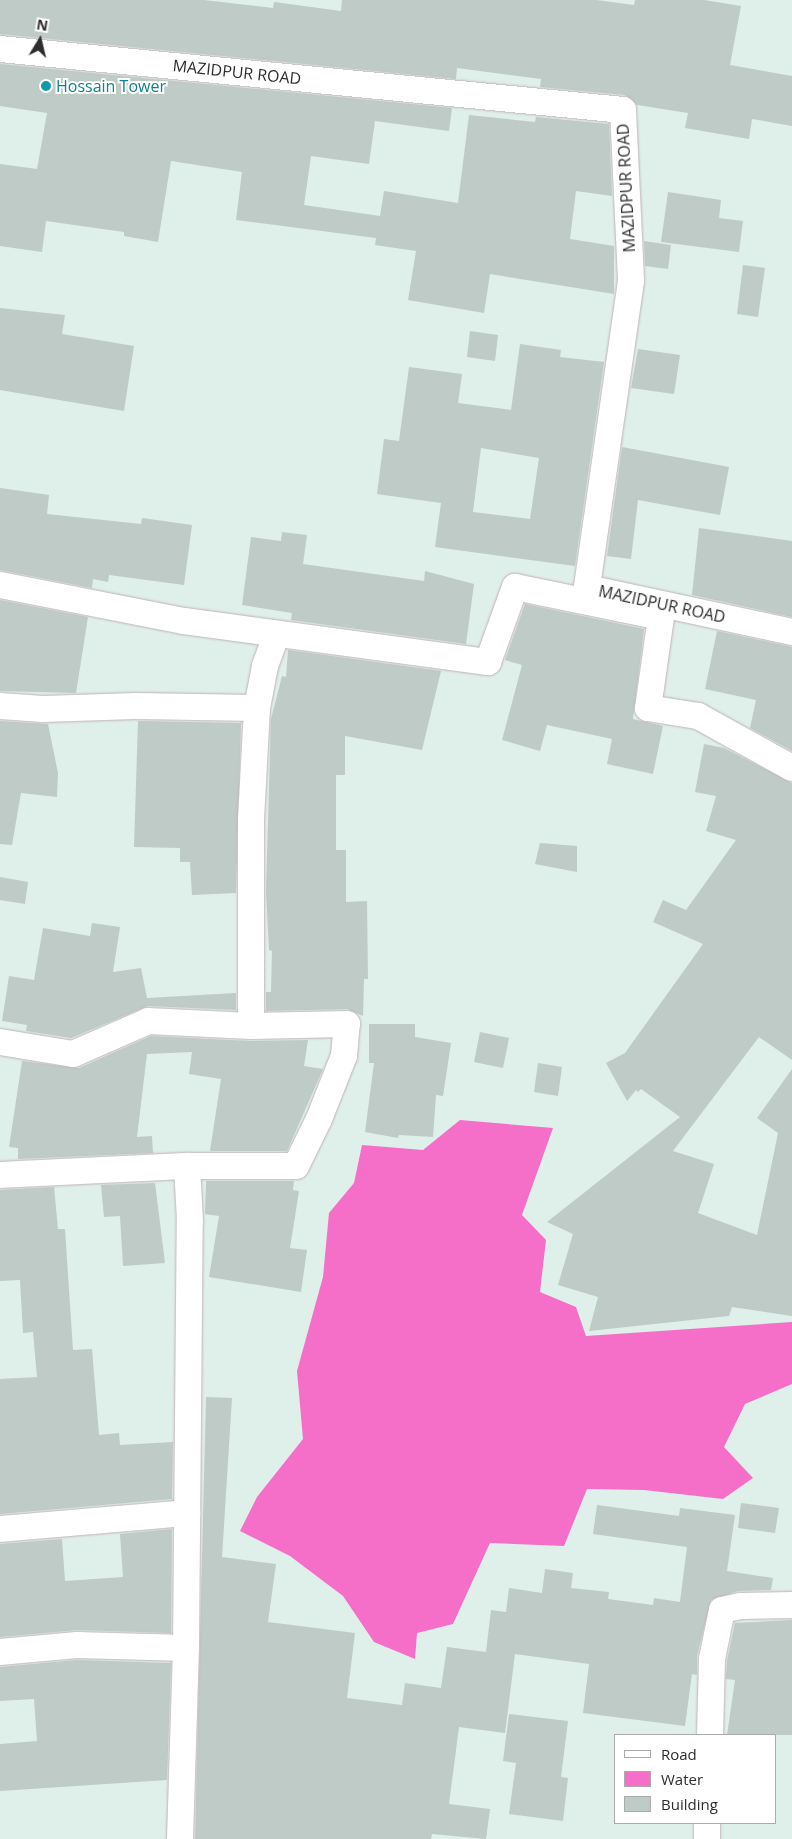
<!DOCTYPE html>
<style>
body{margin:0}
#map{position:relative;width:792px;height:1839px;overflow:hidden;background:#dfefe9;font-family:"Open Sans",sans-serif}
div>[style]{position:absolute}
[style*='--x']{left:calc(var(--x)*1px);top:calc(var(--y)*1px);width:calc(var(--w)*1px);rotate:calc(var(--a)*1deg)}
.water>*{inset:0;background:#f56fc8}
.building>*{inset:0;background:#bfcbc6}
.roads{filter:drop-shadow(0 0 1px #c1b3b5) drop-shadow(0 0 1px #c1b3b5)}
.minor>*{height:26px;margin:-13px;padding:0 13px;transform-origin:13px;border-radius:13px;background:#fff}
.dots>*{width:14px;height:14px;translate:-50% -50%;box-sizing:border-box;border:2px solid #fff;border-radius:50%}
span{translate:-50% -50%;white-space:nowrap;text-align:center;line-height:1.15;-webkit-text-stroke:4px #fff;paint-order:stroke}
.street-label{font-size:16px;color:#2d2d2d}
.culture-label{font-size:16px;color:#0d838f}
.left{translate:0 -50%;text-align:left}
.legend{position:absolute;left:614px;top:1734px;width:162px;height:90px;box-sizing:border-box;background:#fff;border:1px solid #ababab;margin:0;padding:6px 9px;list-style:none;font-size:15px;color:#2d2d2d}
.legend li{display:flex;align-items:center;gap:10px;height:25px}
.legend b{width:25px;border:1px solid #ababab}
.north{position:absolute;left:15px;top:15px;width:50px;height:50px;-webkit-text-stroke:4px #fff;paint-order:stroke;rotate:9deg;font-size:14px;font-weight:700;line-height:20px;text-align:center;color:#2d2d2d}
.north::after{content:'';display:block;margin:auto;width:18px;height:22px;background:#2d2d2d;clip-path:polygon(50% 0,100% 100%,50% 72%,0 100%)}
</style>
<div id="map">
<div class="water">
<i style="clip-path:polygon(460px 1120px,553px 1128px,522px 1215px,546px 1240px,540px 1292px,576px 1307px,586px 1336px,792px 1322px,792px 1384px,745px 1404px,724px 1447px,753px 1478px,723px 1499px,644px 1490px,587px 1489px,564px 1546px,490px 1543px,453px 1624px,417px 1633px,415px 1659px,374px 1642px,343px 1596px,290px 1556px,240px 1531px,257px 1497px,303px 1439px,297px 1371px,323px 1277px,329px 1213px,354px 1183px,362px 1145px,423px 1150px)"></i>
</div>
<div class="building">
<i style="clip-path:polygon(0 0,204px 0,273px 8px,274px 2px,341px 11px,342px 0,596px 0,634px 5px,635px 0,704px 0,741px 6px,730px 65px,792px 76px,792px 126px,752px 119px,749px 139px,685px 128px,688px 113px,637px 105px,625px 95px,540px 87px,541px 79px,457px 68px,456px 79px,0 34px)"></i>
<i style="clip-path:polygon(0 64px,452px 108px,449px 131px,375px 121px,369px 164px,311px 156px,304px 205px,380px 216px,384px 191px,458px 203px,469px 115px,535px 122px,536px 117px,609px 124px,612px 196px,576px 191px,570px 239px,614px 246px,614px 294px,490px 274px,484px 313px,408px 300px,416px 251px,375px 245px,376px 238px,236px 220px,242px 172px,171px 161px,158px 242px,124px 236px,124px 232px,46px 221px,42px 252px,0 246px,0 164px,37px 169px,47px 113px,0 106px)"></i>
<i style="clip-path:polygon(668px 192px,721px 200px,719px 218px,743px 221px,739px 252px,661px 242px)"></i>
<i style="clip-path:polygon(644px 241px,671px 245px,668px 269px,645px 266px)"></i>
<i style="clip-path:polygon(743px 265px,765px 268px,758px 317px,737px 314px)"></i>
<i style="clip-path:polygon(0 308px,65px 315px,62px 334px,134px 346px,124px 411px,0 390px)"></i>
<i style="clip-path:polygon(470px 331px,498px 335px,495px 361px,467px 357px)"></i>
<i style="clip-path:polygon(evenodd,520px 344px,561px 350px,560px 357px,604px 362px,575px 566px,435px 547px,441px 503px,377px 494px,384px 439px,399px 441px,409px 367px,462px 374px,458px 403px,511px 410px,520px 344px,481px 448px,539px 458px,530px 519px,473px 512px,481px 448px)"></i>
<i style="clip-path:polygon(638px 349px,680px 355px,674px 394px,631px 388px)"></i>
<i style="clip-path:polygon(622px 447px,729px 467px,720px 515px,638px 500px,631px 559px,607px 556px)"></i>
<i style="clip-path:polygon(0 488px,49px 495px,47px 514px,141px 524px,142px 518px,192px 525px,184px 585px,109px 575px,108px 582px,93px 579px,92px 588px,0 570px)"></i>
<i style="clip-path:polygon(699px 528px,792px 541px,792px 617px,692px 595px)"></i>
<i style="clip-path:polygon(282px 532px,307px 535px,303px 564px,424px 581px,425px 571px,474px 584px,466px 644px,291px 620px,292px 613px,242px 605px,251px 537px,281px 541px)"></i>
<i style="clip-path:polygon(0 600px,88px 617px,76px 693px,0 691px)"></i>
<i style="clip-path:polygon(525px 604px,644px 629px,633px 719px,663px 726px,653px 774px,607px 764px,612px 739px,547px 725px,540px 751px,502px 740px,522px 665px,505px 660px)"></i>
<i style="clip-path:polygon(717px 631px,792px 647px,792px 751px,750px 728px,756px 700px,705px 689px)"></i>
<i style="clip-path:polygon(288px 650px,441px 671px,422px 750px,345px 736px,345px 775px,336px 775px,336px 850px,346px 850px,346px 902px,367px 901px,368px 979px,364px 979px,363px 1016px,347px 1009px,266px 1011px,266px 992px,271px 992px,272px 951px,269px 950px,266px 891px,271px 719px,282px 676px,286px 677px)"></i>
<i style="clip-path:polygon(0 721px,48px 724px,58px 773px,57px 797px,21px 793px,12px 845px,0 844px)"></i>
<i style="clip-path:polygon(138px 721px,241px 723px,236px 893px,192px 895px,190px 862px,180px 862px,180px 848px,134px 847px)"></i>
<i style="clip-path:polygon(704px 744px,724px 748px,792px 783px,792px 1060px,759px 1037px,673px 1151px,714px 1164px,698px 1213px,757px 1235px,778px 1133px,757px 1118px,792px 1069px,792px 1316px,732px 1307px,729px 1316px,589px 1331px,598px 1297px,558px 1285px,573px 1234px,547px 1222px,680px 1117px,641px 1089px,638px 1092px,636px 1090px,627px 1101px,606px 1063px,625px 1053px,703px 944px,653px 922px,663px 900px,686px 910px,736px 840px,706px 831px,716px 796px,695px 792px)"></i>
<i style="clip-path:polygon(540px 843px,577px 846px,577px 872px,535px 864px)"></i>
<i style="clip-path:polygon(0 877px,28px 882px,25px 904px,0 900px)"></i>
<i style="clip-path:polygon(92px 923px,120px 927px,113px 972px,141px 968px,147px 998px,236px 993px,236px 1010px,148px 1006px,71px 1038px,26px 1031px,27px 1025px,2px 1021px,9px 976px,34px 980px,43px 928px,90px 936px)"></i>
<i style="clip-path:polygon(369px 1024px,415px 1024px,415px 1037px,451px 1043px,443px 1096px,436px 1095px,433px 1137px,399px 1135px,398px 1138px,365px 1132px,374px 1063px,369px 1063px)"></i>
<i style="clip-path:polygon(480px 1032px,509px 1038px,503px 1068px,474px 1062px)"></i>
<i style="clip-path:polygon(151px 1036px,250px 1041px,308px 1040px,304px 1066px,323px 1069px,287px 1151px,210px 1151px,221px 1079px,189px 1074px,192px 1052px,147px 1054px,137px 1137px,152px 1136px,153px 1153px,18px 1159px,18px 1148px,9px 1147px,22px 1061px,79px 1068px)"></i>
<i style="clip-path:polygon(538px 1063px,562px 1067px,558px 1096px,534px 1092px)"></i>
<i style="clip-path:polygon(206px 1181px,294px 1181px,293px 1190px,299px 1191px,290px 1248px,307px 1250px,301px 1292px,209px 1277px,219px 1216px,205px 1214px)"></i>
<i style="clip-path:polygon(155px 1183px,165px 1263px,123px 1266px,120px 1216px,104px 1217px,101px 1185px)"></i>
<i style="clip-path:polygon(54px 1187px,58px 1229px,65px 1229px,73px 1350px,92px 1349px,99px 1435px,119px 1433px,120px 1445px,173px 1442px,172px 1499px,0 1514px,0 1379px,37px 1377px,33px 1332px,23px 1333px,20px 1280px,0 1281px,0 1190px)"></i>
<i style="clip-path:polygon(206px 1397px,232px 1398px,222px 1557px,276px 1564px,268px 1622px,355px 1633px,347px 1698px,402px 1705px,405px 1683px,441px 1688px,447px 1647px,486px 1652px,491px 1610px,506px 1612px,509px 1588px,542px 1593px,545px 1569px,573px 1573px,571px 1588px,609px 1592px,608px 1599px,653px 1605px,654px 1598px,680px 1602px,687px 1547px,593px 1534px,597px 1505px,679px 1516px,680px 1508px,735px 1515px,727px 1571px,773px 1578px,771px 1590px,738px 1591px,711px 1600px,697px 1656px,697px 1675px,692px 1674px,685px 1726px,583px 1713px,589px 1664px,515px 1654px,505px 1733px,459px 1727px,449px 1804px,490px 1809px,486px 1839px,432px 1834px,431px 1839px,195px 1839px)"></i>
<i style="clip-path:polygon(741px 1503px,779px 1508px,775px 1533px,738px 1528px)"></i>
<i style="clip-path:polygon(172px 1529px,171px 1633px,77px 1630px,0 1637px,0 1544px,62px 1539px,65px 1581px,123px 1577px,120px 1534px)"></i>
<i style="clip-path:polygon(792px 1620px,792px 1735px,727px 1735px,735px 1680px,726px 1679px,727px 1661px,735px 1623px)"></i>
<i style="clip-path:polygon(77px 1660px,171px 1663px,167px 1780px,0 1791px,0 1744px,37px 1741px,34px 1699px,0 1701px,0 1667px)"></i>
<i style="clip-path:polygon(509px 1714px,568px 1721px,561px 1777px,568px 1778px,563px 1821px,509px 1814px,516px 1763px,503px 1761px)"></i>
</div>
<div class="roads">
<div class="minor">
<i style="--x:0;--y:49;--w:626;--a:5.59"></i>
<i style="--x:623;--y:110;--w:171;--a:87.3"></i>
<i style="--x:631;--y:281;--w:310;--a:98.2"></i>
<i style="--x:587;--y:588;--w:210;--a:12.1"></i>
<i style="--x:0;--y:585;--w:187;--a:11.1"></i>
<i style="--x:184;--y:621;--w:307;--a:7.7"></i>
<i style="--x:488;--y:662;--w:80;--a:-70.2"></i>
<i style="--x:515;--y:587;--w:149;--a:11.6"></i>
<i style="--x:661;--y:617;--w:92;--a:98.1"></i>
<i style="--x:648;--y:708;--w:51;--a:9.1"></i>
<i style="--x:698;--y:716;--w:107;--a:29"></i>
<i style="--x:0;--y:706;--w:43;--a:4"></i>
<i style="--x:43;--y:709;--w:93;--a:-1.8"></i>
<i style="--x:136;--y:706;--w:121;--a:0.9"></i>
<i style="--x:0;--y:1042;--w:74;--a:9.3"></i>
<i style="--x:73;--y:1054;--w:82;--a:-23.7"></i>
<i style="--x:148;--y:1021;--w:103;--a:2.8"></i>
<i style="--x:251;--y:1026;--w:207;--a:-90"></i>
<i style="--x:251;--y:819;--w:111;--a:-86.9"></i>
<i style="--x:257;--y:708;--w:43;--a:-79.2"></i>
<i style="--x:265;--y:666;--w:33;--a:-70"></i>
<i style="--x:0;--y:1175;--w:187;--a:-2.8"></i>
<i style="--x:0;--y:1529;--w:188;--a:-4.9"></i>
<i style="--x:0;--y:1652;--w:77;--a:-5.2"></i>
<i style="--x:77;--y:1645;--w:109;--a:1.6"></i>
<i style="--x:710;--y:1735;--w:76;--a:-88.5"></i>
<i style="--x:712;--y:1659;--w:50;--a:-78.5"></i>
<i style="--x:722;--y:1610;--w:19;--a:-12"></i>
<i style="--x:741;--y:1606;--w:51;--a:-1.1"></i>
<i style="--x:180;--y:1839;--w:191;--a:-88.2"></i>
<i style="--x:186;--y:1648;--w:427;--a:-89.5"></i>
<i style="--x:190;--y:1221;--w:55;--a:-93.1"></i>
<i style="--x:187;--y:1166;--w:109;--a:0"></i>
<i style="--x:296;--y:1166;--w:52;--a:-63.9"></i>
<i style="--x:319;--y:1119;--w:68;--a:-68.4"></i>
<i style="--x:344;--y:1056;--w:32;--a:-85"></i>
<i style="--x:347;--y:1024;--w:96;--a:178.8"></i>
<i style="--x:707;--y:1839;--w:16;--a:-90"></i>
</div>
</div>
<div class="dots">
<i style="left:46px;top:86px;background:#0f9aa8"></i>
</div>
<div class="street-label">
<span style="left:237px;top:72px;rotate:6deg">MAZIDPUR ROAD</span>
<span style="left:626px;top:188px;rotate:-93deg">MAZIDPUR ROAD</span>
<span style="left:662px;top:604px;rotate:12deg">MAZIDPUR ROAD</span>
</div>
<div class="culture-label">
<span class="left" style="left:56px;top:86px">Hossain Tower</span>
</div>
<ul class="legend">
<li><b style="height:6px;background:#fff"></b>Road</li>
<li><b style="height:14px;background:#f56fc8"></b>Water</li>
<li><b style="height:14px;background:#bfcbc6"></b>Building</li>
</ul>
<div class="north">N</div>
</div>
